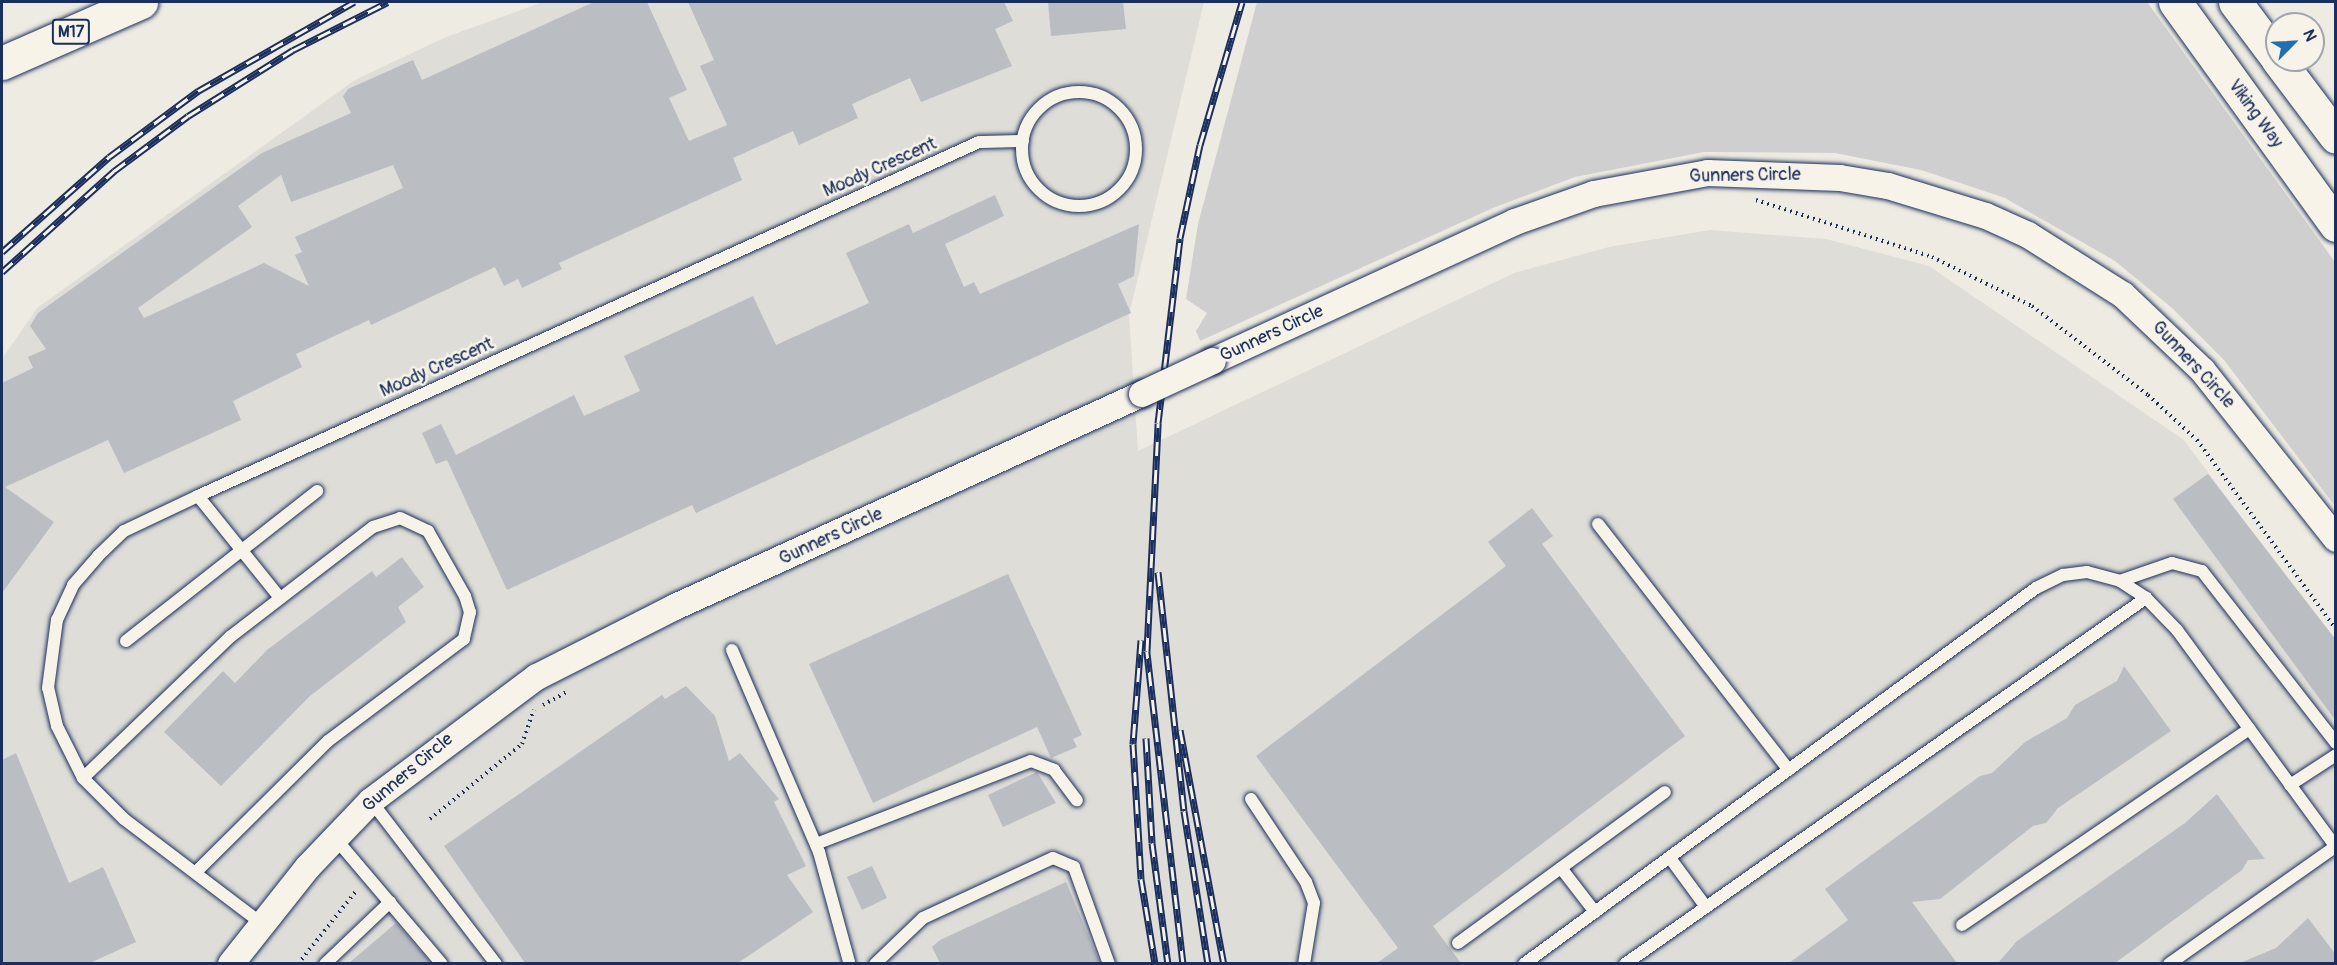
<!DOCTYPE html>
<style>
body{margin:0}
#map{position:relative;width:2337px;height:965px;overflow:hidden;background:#eeebe2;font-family:Pangolin,sans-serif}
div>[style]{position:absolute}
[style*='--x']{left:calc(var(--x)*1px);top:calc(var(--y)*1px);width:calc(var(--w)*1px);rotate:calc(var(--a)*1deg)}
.built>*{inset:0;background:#deddd8}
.green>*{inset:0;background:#cfcfcf}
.building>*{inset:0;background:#babdc2}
.path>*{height:4px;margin-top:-2px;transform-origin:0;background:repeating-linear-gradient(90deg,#1b2f5e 0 1.5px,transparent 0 6px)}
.roads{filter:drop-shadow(0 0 2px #1b2f5e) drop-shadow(0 0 2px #1b2f5e)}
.service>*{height:12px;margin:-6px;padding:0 6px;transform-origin:6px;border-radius:6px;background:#f7f3e8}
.service>.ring{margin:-6px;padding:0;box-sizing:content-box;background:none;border:12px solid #f7f3e8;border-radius:50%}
.minor>*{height:26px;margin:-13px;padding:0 13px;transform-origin:13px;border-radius:13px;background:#f7f3e8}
.secondary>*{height:33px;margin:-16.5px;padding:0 16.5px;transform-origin:16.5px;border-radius:16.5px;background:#f7f3e8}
.primary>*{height:33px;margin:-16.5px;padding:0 16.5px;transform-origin:16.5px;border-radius:16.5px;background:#f7f3e8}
.rail>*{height:7px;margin-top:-3.5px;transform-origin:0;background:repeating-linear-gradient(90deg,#f7f3e8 0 14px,#1b2f5e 0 28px);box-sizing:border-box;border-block:2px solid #1b2f5e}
.bridges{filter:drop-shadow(0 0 2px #1b2f5e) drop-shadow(0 0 2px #1b2f5e)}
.minor-bridge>*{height:26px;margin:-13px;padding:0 13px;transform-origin:13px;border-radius:13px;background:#f7f3e8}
span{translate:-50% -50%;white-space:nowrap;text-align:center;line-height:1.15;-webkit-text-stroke:5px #f7f3e8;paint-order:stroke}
.shield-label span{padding:2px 4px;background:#f7f3e8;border:2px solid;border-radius:4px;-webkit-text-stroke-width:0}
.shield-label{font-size:16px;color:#1b2f5e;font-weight:700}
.street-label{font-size:18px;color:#1b2f5e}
.frame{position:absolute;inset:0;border:3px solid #1b2f5e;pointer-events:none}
.north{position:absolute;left:2265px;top:12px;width:60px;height:60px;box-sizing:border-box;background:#f7f3e8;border:2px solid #9fa5b1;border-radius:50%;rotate:66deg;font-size:16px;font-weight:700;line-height:24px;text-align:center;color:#1b2f5e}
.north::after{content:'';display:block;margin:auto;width:21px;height:27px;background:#1f6fb2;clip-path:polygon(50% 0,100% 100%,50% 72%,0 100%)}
</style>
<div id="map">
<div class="built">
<i style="clip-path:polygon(543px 2px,1204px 2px,1129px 315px,1138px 451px,1514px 273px,1609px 247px,1710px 230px,1826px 239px,1929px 266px,2184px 440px,2335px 644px,2335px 963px,2px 964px,2px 359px,37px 308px,355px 80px,446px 37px)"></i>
</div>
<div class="green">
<i style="clip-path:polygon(1257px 2px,2147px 2px,2335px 262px,2335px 506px,2224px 360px,2172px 308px,2115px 261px,2005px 198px,1921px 170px,1835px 153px,1704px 152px,1575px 177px,1493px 208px,1200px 341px,1196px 331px,1207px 313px,1186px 299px,1198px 224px)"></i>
</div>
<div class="building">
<i style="clip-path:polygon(evenodd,594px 2px,647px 2px,687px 90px,669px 98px,689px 141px,727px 125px,700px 66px,714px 60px,688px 2px,1004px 2px,1013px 21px,995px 29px,1012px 66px,921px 102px,910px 78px,852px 104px,858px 118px,799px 145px,793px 131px,733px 158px,742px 180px,559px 263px,562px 269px,522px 288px,518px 279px,504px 286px,495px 267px,371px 325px,369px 320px,296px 354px,302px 367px,233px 401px,241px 420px,124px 473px,108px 440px,5px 487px,54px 522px,2px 593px,2px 383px,33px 368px,28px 357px,46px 349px,30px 326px,38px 313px,262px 153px,351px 113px,343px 96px,348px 89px,413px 60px,422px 80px,594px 2px,393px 165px,403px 188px,295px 237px,302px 252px,295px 255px,309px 286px,264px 263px,144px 318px,138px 308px,252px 227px,238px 206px,281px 175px,291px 202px,393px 165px)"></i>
<i style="clip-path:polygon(1048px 2px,1123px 2px,1126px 29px,1051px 36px)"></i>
<i style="clip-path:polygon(995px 195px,1004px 216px,945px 244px,964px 287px,974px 282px,980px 294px,1139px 224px,1134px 276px,1118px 284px,1131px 313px,696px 513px,692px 505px,507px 590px,447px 460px,436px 464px,422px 433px,441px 424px,456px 455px,574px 395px,584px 416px,640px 391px,624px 356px,753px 296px,776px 345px,869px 303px,846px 253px,909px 224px,913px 233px)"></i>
<i style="clip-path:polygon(2208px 474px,2336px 640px,2336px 721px,2173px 499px)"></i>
<i style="clip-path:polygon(1532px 508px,1553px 536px,1542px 544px,1685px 736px,1433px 926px,1461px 963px,1377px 963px,1398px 948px,1256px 756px,1506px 566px,1488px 542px)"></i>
<i style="clip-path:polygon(402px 557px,424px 587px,398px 607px,406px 622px,310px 696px,221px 786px,164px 732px,223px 671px,235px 683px,267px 650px,372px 571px,376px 577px)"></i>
<i style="clip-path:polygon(1008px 574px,1082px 735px,1073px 739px,1077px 747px,1051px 758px,1037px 727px,873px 803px,809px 664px)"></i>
<i style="clip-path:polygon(2124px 666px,2171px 731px,2058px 808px,2046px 823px,2033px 826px,1940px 899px,1912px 902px,1957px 963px,1789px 963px,1848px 920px,1825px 889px,1980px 776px,1992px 773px,2025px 742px,2067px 718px,2075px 705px,2117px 681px)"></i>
<i style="clip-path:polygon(686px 686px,715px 716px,729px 761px,740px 753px,779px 799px,774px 802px,806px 866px,787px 875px,813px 912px,738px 963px,525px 963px,444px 846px,662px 695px,665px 699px)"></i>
<i style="clip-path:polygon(16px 753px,69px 883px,103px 867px,136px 942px,90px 963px,2px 963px,2px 760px)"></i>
<i style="clip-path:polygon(1037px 772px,1056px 803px,1003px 827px,988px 795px)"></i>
<i style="clip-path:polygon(2217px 794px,2265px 859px,2248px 860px,2242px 870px,2115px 963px,1998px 963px,2017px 941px,2185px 823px)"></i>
<i style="clip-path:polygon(872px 866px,887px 898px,862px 910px,847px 877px)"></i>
<i style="clip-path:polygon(1066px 882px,1100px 963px,940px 963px,932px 947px,940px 940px)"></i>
<i style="clip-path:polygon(2308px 918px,2336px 955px,2336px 963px,2240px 963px,2276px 948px)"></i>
<i style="clip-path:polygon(396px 923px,431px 963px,349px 963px)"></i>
</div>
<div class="path">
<i style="--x:1756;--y:200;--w:185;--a:17.9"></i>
<i style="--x:1932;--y:257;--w:111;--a:26.1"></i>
<i style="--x:2032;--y:306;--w:146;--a:37.5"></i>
<i style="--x:2148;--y:395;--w:67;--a:42.6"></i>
<i style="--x:2197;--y:440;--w:235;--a:53.7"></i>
<i style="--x:543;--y:705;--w:29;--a:-29"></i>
<i style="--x:430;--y:819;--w:119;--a:-39.2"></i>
<i style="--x:522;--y:744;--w:36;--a:-71"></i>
<i style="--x:298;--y:964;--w:93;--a:-51.5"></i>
</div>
<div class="roads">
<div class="service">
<i class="ring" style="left:1022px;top:92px;width:102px;height:102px"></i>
<i style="--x:198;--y:496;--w:131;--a:51.2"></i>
<i style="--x:1598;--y:524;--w:311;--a:52.2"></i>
<i style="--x:2120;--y:581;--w:55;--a:-19.1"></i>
<i style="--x:2172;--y:563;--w:31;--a:15"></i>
<i style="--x:2202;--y:571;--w:218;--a:52.1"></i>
<i style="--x:126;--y:641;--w:243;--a:-38.1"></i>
<i style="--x:732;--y:650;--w:220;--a:66.7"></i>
<i style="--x:819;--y:852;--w:114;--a:74.7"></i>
<i style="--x:83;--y:778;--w:204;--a:-43.8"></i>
<i style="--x:230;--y:637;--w:180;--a:-37.6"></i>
<i style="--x:373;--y:527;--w:28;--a:-18"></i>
<i style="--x:400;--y:518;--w:31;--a:25"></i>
<i style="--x:428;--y:531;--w:75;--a:60.4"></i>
<i style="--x:465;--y:596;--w:17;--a:73"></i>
<i style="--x:470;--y:612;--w:28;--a:103"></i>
<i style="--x:464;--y:639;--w:170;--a:143.1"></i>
<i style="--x:328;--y:741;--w:185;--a:135.2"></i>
<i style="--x:2290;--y:785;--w:55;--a:-33.1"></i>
<i style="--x:1251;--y:799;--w:100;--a:56.5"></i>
<i style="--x:1306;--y:882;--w:22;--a:69"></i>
<i style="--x:1314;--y:903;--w:62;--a:99.3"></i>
<i style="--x:371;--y:801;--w:205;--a:52.5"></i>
<i style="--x:335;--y:838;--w:165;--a:49.7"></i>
<i style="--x:816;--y:844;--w:230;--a:-21.1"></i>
<i style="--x:1031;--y:761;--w:25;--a:21"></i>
<i style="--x:1054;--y:770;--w:38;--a:53"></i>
<i style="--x:1670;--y:858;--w:61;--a:53.7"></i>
<i style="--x:1561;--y:868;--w:56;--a:52.3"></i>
<i style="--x:261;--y:923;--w:172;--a:-142.8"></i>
<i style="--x:124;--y:819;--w:58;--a:-135"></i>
<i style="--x:83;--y:778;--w:58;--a:-116.6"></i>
<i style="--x:57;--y:726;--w:39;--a:-103"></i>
<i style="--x:48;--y:688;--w:69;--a:-82.5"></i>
<i style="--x:57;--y:620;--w:38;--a:-65"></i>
<i style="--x:73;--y:585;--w:38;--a:-49"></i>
<i style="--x:98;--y:556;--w:36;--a:-44"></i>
<i style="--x:124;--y:531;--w:82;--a:-25.3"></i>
<i style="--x:198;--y:496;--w:857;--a:-24.38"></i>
<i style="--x:979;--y:142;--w:44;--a:-1.3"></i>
<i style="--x:1962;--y:925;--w:348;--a:-34.3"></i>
<i style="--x:1458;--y:943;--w:256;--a:-36.1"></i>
<i style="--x:325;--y:964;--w:90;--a:-43.6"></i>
<i style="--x:875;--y:964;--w:66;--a:-43.8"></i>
<i style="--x:923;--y:918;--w:143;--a:-24.8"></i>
<i style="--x:1053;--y:858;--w:23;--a:23"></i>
<i style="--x:1074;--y:867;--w:103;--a:70.2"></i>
<i style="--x:1524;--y:964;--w:635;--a:-36.29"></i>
<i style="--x:2036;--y:588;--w:30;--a:-26"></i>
<i style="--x:2063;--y:575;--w:24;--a:-7"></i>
<i style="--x:2087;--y:572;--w:34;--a:15"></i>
<i style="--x:2120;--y:581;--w:31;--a:33"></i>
<i style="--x:2146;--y:598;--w:45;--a:45.9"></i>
<i style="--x:2177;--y:630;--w:269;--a:53.8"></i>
<i style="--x:1625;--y:964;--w:637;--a:-35.09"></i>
<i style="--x:2169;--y:964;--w:203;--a:-35.2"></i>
</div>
<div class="minor">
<i style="--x:1213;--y:361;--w:332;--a:-24.7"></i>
<i style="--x:1515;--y:222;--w:84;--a:-19.5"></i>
<i style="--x:1594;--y:194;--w:116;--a:-10.4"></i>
<i style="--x:1708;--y:173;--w:132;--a:2.2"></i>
<i style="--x:1840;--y:178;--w:49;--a:9.5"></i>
<i style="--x:1888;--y:186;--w:102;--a:17"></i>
<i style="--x:1986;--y:216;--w:46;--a:24.3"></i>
<i style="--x:2028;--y:235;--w:112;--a:32.3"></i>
<i style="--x:2123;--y:295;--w:110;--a:43.5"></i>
<i style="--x:2203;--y:371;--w:214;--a:51.6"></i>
<i style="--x:231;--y:964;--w:124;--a:-51.6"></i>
<i style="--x:308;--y:867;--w:91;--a:-46.3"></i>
<i style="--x:371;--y:801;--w:207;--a:-36.8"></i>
<i style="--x:537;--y:677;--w:155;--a:-26.9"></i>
<i style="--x:675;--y:607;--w:513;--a:-24.52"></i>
</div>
<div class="secondary">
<i style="--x:2175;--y:2;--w:275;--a:54.2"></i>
<i style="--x:2235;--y:2;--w:70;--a:53.1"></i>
<i style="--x:2278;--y:60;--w:96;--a:53"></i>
</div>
<div class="primary">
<i style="--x:2;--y:63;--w:152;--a:-23.7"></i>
</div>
</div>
<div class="rail">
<i style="--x:2;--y:252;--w:143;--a:-41.6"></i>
<i style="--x:109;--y:157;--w:111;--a:-36.6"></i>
<i style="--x:198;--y:91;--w:180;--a:-29.7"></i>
<i style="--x:2;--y:272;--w:151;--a:-42"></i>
<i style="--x:114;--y:171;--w:92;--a:-36.6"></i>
<i style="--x:188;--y:116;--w:124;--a:-32.2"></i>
<i style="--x:293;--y:50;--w:106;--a:-26.8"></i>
<i style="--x:1158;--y:572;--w:240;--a:83.8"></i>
<i style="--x:1184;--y:811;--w:155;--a:81.1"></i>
<i style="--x:1141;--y:640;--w:104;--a:94.4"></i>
<i style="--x:1133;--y:744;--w:135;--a:86.6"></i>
<i style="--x:1141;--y:879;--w:86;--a:80.6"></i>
<i style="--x:1180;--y:730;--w:238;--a:79.4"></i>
<i style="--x:1146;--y:738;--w:105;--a:86.7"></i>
<i style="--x:1152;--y:843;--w:122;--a:82.5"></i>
<i style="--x:1183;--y:964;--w:315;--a:-96.6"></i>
<i style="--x:1147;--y:651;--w:228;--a:-87.2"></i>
<i style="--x:1158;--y:423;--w:186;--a:-83.2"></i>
<i style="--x:1180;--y:238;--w:95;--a:-77.9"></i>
<i style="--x:1200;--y:145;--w:149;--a:-73.6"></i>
</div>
<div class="bridges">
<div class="minor-bridge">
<i style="--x:1142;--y:394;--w:78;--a:-24.9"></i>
</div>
</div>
<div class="shield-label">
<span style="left:71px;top:32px">M17</span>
</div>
<div class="street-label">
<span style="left:2255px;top:114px;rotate:54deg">Viking Way</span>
<span style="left:880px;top:168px;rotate:-24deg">Moody Crescent</span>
<span style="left:1745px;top:176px;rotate:-1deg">Gunners Circle</span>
<span style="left:1272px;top:334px;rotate:-25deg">Gunners Circle</span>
<span style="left:2193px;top:365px;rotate:47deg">Gunners Circle</span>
<span style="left:437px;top:368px;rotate:-24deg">Moody Crescent</span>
<span style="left:831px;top:537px;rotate:-25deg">Gunners Circle</span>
<span style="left:408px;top:773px;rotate:-40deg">Gunners Circle</span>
</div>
<div class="frame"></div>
<div class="north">N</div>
</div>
